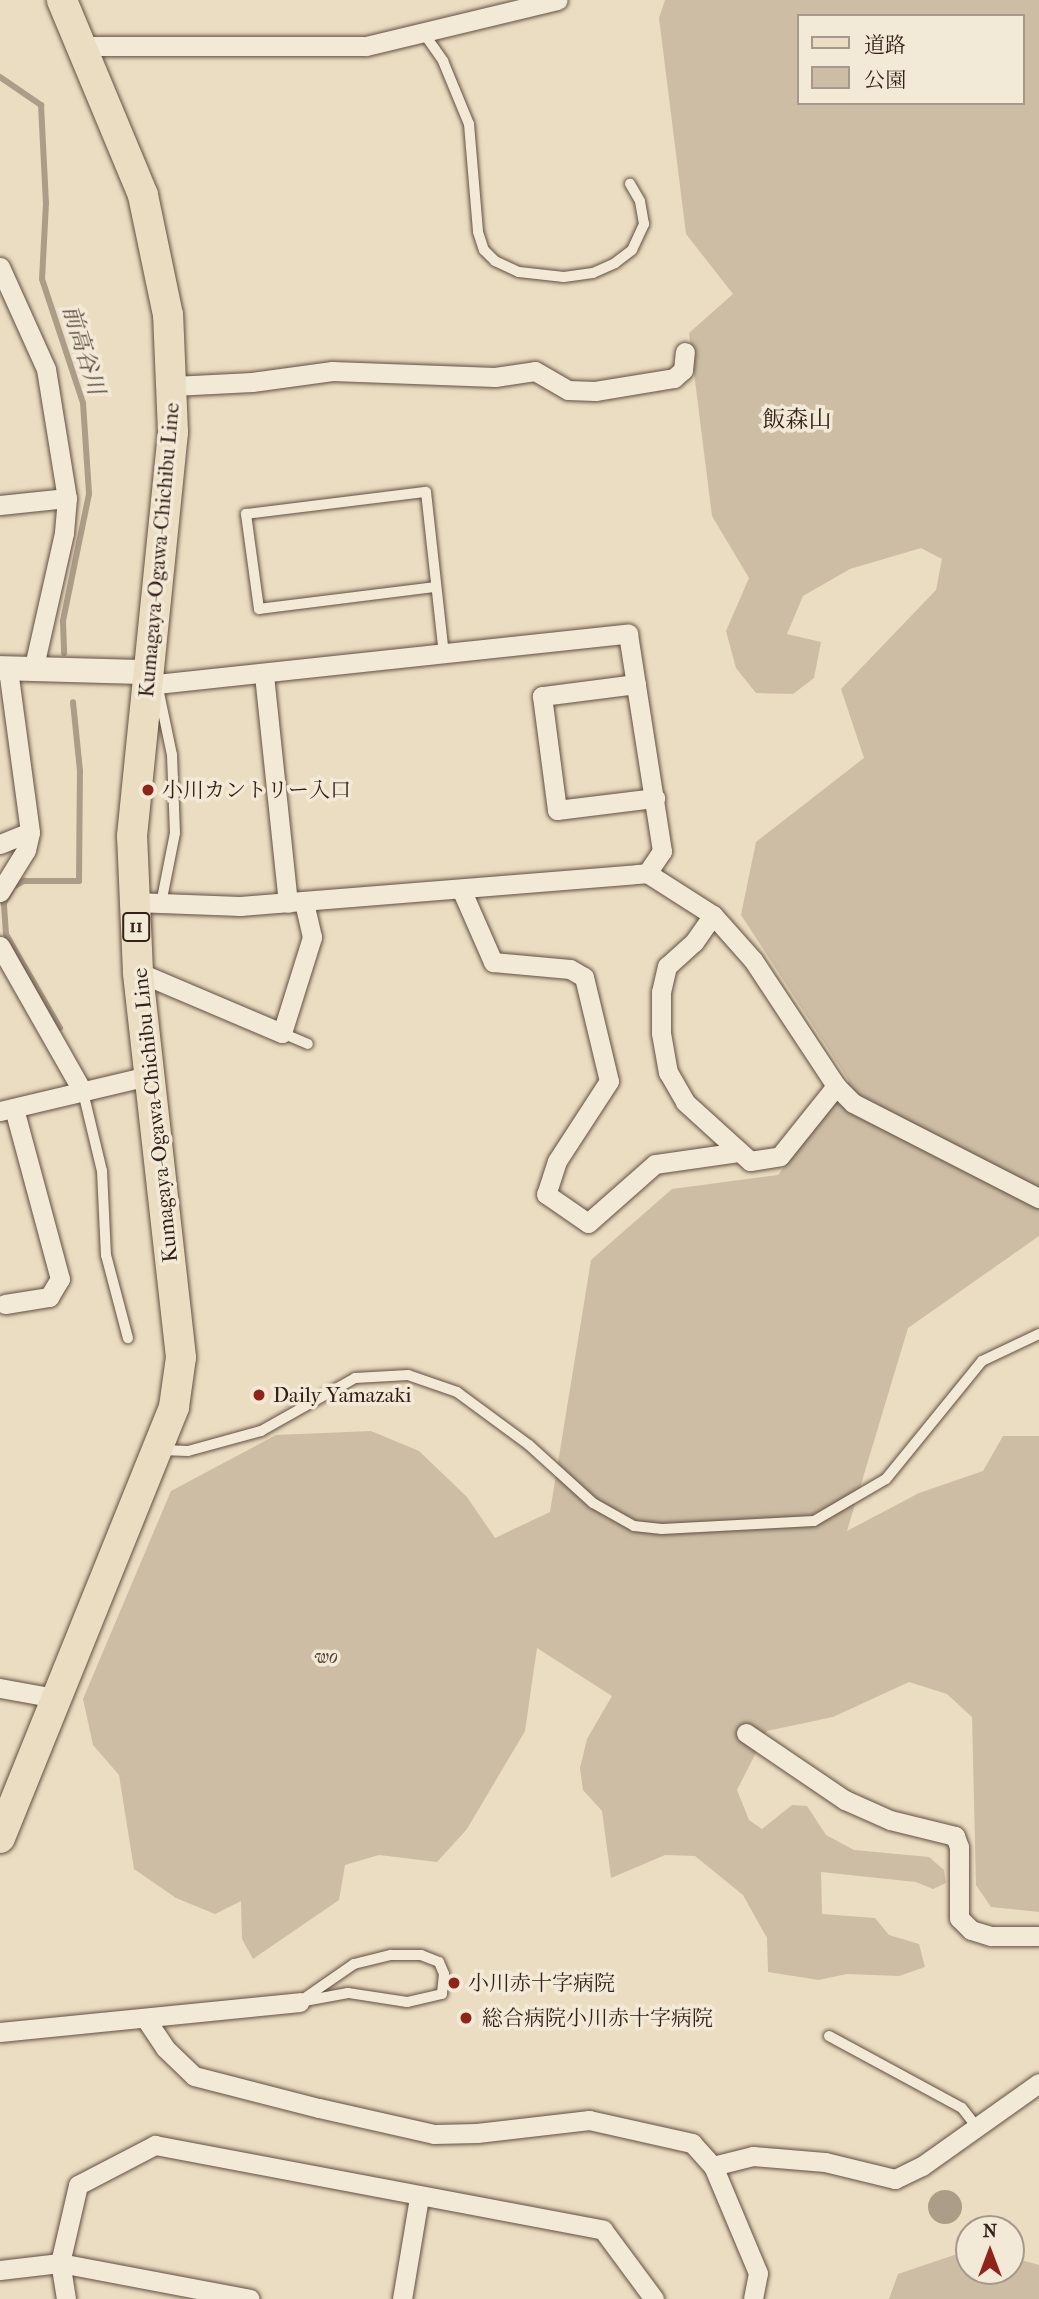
<!DOCTYPE html>
<meta charset="utf-8">
<style>
body{margin:0}
#map{position:relative;width:1039px;height:2299px;overflow:hidden;background:#ebddc1;font-family:"IM FELL French Canon","Noto Serif JP",serif}
div>[style]{position:absolute}
[style*='--x']{left:calc(var(--x)*1px);top:calc(var(--y)*1px);width:calc(var(--w)*1px);rotate:calc(var(--a)*1deg)}
.green>*{inset:0;background:#ccbda4}
.water>*{inset:0;background:#ac9d88}
.round{border-radius:50%}
.stream>*{height:6px;margin:-3px;padding:0 3px;transform-origin:3px;border-radius:3px;background:#ac9d88}
.roads{filter:drop-shadow(0 0 2px #614f42) drop-shadow(0 0 2px #614f42)}
.service>*{height:10px;margin:-5px;padding:0 5px;transform-origin:5px;border-radius:5px;background:#f2e9d7}
.minor>*{height:19px;margin:-9.5px;padding:0 9.5px;transform-origin:9.5px;border-radius:9.5px;background:#f2e9d7}
.tertiary>*{height:24px;margin:-12px;padding:0 12px;transform-origin:12px;border-radius:12px;background:#f2e9d7}
.primary>*{height:30px;margin:-15px;padding:0 15px;transform-origin:15px;border-radius:15px;background:#ebddc1}
.dots>*{width:19px;height:19px;translate:-50% -50%;box-sizing:border-box;border:4px solid #f2e9d7;border-radius:50%}
span{translate:-50% -50%;white-space:nowrap;text-align:center;line-height:1.15;-webkit-text-stroke:7px #f2e9d7;paint-order:stroke}
.shield-label span{padding:2px 5px;background:#f2e9d7;border:2px solid;border-radius:5px;-webkit-text-stroke-width:0}
.shield-label{font-size:19px;color:#332018;font-weight:700}
.street-label{font-size:21px;color:#332018}
.poi-label{font-size:21px;color:#332018}
.left{translate:0 -50%;text-align:left}
.park-label{font-size:21px;color:#59473b;font-style:italic}
.water-label{font-size:23px;color:#5d4c3f;font-style:italic}
.neighbourhood-label{font-size:23px;color:#332018}
.legend{position:absolute;left:797px;top:14px;width:228px;height:91px;box-sizing:border-box;background:#f2e9d7;border:2px solid #a6998b;margin:0;padding:9px 12px;list-style:none;font-size:21px;color:#332018}
.legend li{display:flex;align-items:center;gap:14px;height:35px}
.legend b{width:35px;border:2px solid #a6998b}
.north{position:absolute;left:955px;top:2215px;width:70px;height:70px;box-sizing:border-box;background:#f2e9d7;border:2px solid #a6998b;border-radius:50%;rotate:0deg;font-size:19px;font-weight:700;line-height:28px;text-align:center;color:#332018}
.north::after{content:'';display:block;margin:auto;width:24px;height:32px;background:#8f2418;clip-path:polygon(50% 0,100% 100%,50% 72%,0 100%)}
</style>
<div id="map">
<div class="green">
<i style="clip-path:polygon(evenodd,665px 0,1039px 0,1039px 1236px,908px 1328px,847px 1531px,919px 1493px,983px 1471px,1003px 1436px,1039px 1436px,1039px 1912px,991px 1907px,976px 1885px,972px 1717px,947px 1694px,909px 1682px,833px 1717px,767px 1731px,737px 1790px,749px 1820px,762px 1829px,792px 1805px,807px 1806px,826px 1835px,854px 1850px,929px 1857px,944px 1870px,946px 1883px,933px 1889px,916px 1882px,821px 1872px,822px 1914px,875px 1918px,889px 1935px,919px 1944px,925px 1967px,899px 1976px,847px 1974px,819px 1980px,768px 1972px,767px 1938px,743px 1895px,695px 1856px,665px 1855px,611px 1878px,602px 1811px,583px 1790px,580px 1768px,587px 1739px,612px 1696px,537px 1648px,525px 1731px,467px 1829px,437px 1862px,379px 1855px,345px 1865px,339px 1900px,253px 1959px,242px 1939px,241px 1901px,215px 1914px,176px 1898px,134px 1869px,119px 1775px,93px 1745px,83px 1699px,171px 1491px,276px 1435px,371px 1431px,419px 1451px,467px 1497px,495px 1538px,550px 1512px,591px 1260px,672px 1189px,778px 1175px,849px 1081px,741px 915px,756px 842px,864px 758px,841px 689px,936px 590px,942px 559px,921px 548px,850px 569px,803px 596px,787px 634px,821px 642px,814px 678px,793px 694px,756px 693px,736px 668px,726px 631px,749px 578px,712px 516px,689px 333px,733px 294px,686px 234px,659px 18px,665px 0,799px 16px,1023px 16px,1023px 103px,799px 103px,799px 16px)"></i>
<i style="clip-path:polygon(969px 2250px,969px 2271px,1011px 2271px,1011px 2257px,1039px 2265px,1039px 2299px,889px 2299px,898px 2274px)"></i>
</div>
<div class="water">
<i class="round" style="left:928px;top:2190px;width:34px;height:34px"></i>
</div>
<div class="stream">
<i style="--x:0;--y:77;--w:50;--a:34.3"></i>
<i style="--x:41;--y:105;--w:98;--a:87.1"></i>
<i style="--x:46;--y:203;--w:76;--a:93"></i>
<i style="--x:42;--y:279;--w:131;--a:71.7"></i>
<i style="--x:83;--y:403;--w:91;--a:86.2"></i>
<i style="--x:89;--y:494;--w:130;--a:101.6"></i>
<i style="--x:63;--y:621;--w:32;--a:88"></i>
<i style="--x:60;--y:1028;--w:108;--a:-119.9"></i>
<i style="--x:6;--y:934;--w:31;--a:-94"></i>
<i style="--x:4;--y:903;--w:18;--a:-61"></i>
<i style="--x:13;--y:887;--w:13;--a:-29"></i>
<i style="--x:24;--y:881;--w:55;--a:0"></i>
<i style="--x:79;--y:881;--w:110;--a:-89.5"></i>
<i style="--x:80;--y:771;--w:69;--a:-95.8"></i>
</div>
<div class="roads">
<div class="service">
<i style="--x:425;--y:35;--w:32;--a:55"></i>
<i style="--x:443;--y:61;--w:68;--a:67.6"></i>
<i style="--x:469;--y:124;--w:108;--a:85.2"></i>
<i style="--x:478;--y:232;--w:19;--a:72"></i>
<i style="--x:484;--y:250;--w:16;--a:45"></i>
<i style="--x:495;--y:261;--w:26;--a:25"></i>
<i style="--x:519;--y:272;--w:45;--a:6.3"></i>
<i style="--x:564;--y:277;--w:29;--a:-8"></i>
<i style="--x:593;--y:273;--w:24;--a:-24"></i>
<i style="--x:615;--y:263;--w:21;--a:-37"></i>
<i style="--x:632;--y:250;--w:29;--a:-65"></i>
<i style="--x:644;--y:224;--w:23;--a:-100"></i>
<i style="--x:640;--y:201;--w:20;--a:-120"></i>
<i style="--x:435;--y:587;--w:177;--a:172.9"></i>
<i style="--x:259;--y:609;--w:96;--a:-97.8"></i>
<i style="--x:246;--y:514;--w:181;--a:-7"></i>
<i style="--x:426;--y:492;--w:163;--a:83.7"></i>
<i style="--x:158;--y:688;--w:68;--a:78.2"></i>
<i style="--x:172;--y:755;--w:78;--a:87.8"></i>
<i style="--x:175;--y:833;--w:72;--a:101.2"></i>
<i style="--x:282;--y:1033;--w:28;--a:23"></i>
<i style="--x:83;--y:1092;--w:81;--a:76.5"></i>
<i style="--x:102;--y:1171;--w:84;--a:87.3"></i>
<i style="--x:106;--y:1255;--w:86;--a:75.2"></i>
<i style="--x:161;--y:1450;--w:27;--a:2"></i>
<i style="--x:188;--y:1451;--w:76;--a:-15.3"></i>
<i style="--x:261;--y:1431;--w:108;--a:-29.4"></i>
<i style="--x:355;--y:1378;--w:53;--a:-3.2"></i>
<i style="--x:408;--y:1375;--w:52;--a:19.1"></i>
<i style="--x:457;--y:1392;--w:89;--a:36.4"></i>
<i style="--x:529;--y:1445;--w:86;--a:42.2"></i>
<i style="--x:593;--y:1503;--w:47;--a:29.3"></i>
<i style="--x:634;--y:1526;--w:28;--a:6"></i>
<i style="--x:662;--y:1529;--w:152;--a:-3"></i>
<i style="--x:814;--y:1521;--w:83;--a:-30.3"></i>
<i style="--x:886;--y:1479;--w:152;--a:-50.9"></i>
<i style="--x:982;--y:1361;--w:63;--a:-25.3"></i>
<i style="--x:391;--y:1955;--w:30;--a:0"></i>
<i style="--x:421;--y:1955;--w:19;--a:21"></i>
<i style="--x:439;--y:1962;--w:13;--a:67"></i>
<i style="--x:444;--y:1974;--w:20;--a:96"></i>
<i style="--x:442;--y:1994;--w:36;--a:167"></i>
<i style="--x:407;--y:2002;--w:60;--a:-171.3"></i>
<i style="--x:348;--y:1993;--w:50;--a:169.6"></i>
<i style="--x:299;--y:2002;--w:67;--a:-34.6"></i>
<i style="--x:354;--y:1964;--w:38;--a:-14"></i>
<i style="--x:829;--y:2036;--w:151;--a:28.4"></i>
<i style="--x:962;--y:2108;--w:23;--a:52"></i>
</div>
<div class="minor">
<i style="--x:83;--y:46;--w:283;--a:0"></i>
<i style="--x:366;--y:46;--w:197;--a:-13.5"></i>
<i style="--x:0;--y:267;--w:112;--a:65.7"></i>
<i style="--x:46;--y:369;--w:131;--a:80.8"></i>
<i style="--x:67;--y:498;--w:35;--a:95"></i>
<i style="--x:64;--y:533;--w:141;--a:102.7"></i>
<i style="--x:173;--y:386;--w:79;--a:-2.9"></i>
<i style="--x:252;--y:382;--w:81;--a:-7.8"></i>
<i style="--x:332;--y:371;--w:163;--a:2.1"></i>
<i style="--x:495;--y:377;--w:40;--a:-8.5"></i>
<i style="--x:535;--y:371;--w:38;--a:30"></i>
<i style="--x:568;--y:390;--w:27;--a:2"></i>
<i style="--x:595;--y:391;--w:80;--a:-9.3"></i>
<i style="--x:674;--y:378;--w:12;--a:-42"></i>
<i style="--x:683;--y:370;--w:18;--a:-84"></i>
<i style="--x:0;--y:505;--w:67;--a:-6"></i>
<i style="--x:264;--y:675;--w:229;--a:84"></i>
<i style="--x:636;--y:684;--w:95;--a:172.7"></i>
<i style="--x:542;--y:696;--w:115;--a:82.5"></i>
<i style="--x:557;--y:810;--w:99;--a:-7"></i>
<i style="--x:147;--y:685;--w:484;--a:-6.1"></i>
<i style="--x:628;--y:634;--w:220;--a:81.1"></i>
<i style="--x:662;--y:851;--w:27;--a:124"></i>
<i style="--x:0;--y:844;--w:32;--a:-22"></i>
<i style="--x:461;--y:889;--w:80;--a:66.3"></i>
<i style="--x:493;--y:962;--w:77;--a:5.2"></i>
<i style="--x:570;--y:969;--w:16;--a:30"></i>
<i style="--x:584;--y:977;--w:107;--a:76.5"></i>
<i style="--x:609;--y:1081;--w:95;--a:123"></i>
<i style="--x:557;--y:1161;--w:35;--a:108"></i>
<i style="--x:546;--y:1194;--w:51;--a:34.6"></i>
<i style="--x:588;--y:1223;--w:89;--a:-41.4"></i>
<i style="--x:655;--y:1164;--w:85;--a:-8.1"></i>
<i style="--x:0;--y:892;--w:49;--a:-58.2"></i>
<i style="--x:26;--y:850;--w:18;--a:-77"></i>
<i style="--x:30;--y:832;--w:164;--a:-97.7"></i>
<i style="--x:134;--y:902;--w:106;--a:2.2"></i>
<i style="--x:240;--y:906;--w:408;--a:-4.6"></i>
<i style="--x:647;--y:873;--w:78;--a:32.5"></i>
<i style="--x:713;--y:915;--w:60;--a:48.4"></i>
<i style="--x:753;--y:960;--w:151;--a:56.6"></i>
<i style="--x:836;--y:1086;--w:24;--a:45"></i>
<i style="--x:853;--y:1103;--w:209;--a:27.1"></i>
<i style="--x:713;--y:915;--w:33;--a:125"></i>
<i style="--x:694;--y:942;--w:36;--a:138"></i>
<i style="--x:667;--y:966;--w:27;--a:103"></i>
<i style="--x:661;--y:992;--w:41;--a:90"></i>
<i style="--x:661;--y:1033;--w:40;--a:80"></i>
<i style="--x:668;--y:1072;--w:34;--a:60"></i>
<i style="--x:685;--y:1102;--w:88;--a:42.2"></i>
<i style="--x:750;--y:1161;--w:30;--a:-9"></i>
<i style="--x:780;--y:1156;--w:90;--a:-51.3"></i>
<i style="--x:0;--y:946;--w:168;--a:60.4"></i>
<i style="--x:138;--y:972;--w:156;--a:23"></i>
<i style="--x:282;--y:1033;--w:101;--a:-72.6"></i>
<i style="--x:312;--y:937;--w:36;--a:-103"></i>
<i style="--x:0;--y:1111;--w:152;--a:-13.3"></i>
<i style="--x:5;--y:1304;--w:45;--a:-9"></i>
<i style="--x:49;--y:1297;--w:21;--a:-59"></i>
<i style="--x:60;--y:1279;--w:177;--a:-105.1"></i>
<i style="--x:0;--y:1688;--w:56;--a:10.3"></i>
<i style="--x:746;--y:1733;--w:120;--a:34.1"></i>
<i style="--x:845;--y:1800;--w:49;--a:24"></i>
<i style="--x:890;--y:1820;--w:67;--a:13.8"></i>
<i style="--x:955;--y:1836;--w:12;--a:70"></i>
<i style="--x:959;--y:1847;--w:71;--a:90"></i>
<i style="--x:959;--y:1918;--w:17;--a:45"></i>
<i style="--x:971;--y:1930;--w:21;--a:17"></i>
<i style="--x:991;--y:1936;--w:48;--a:0"></i>
<i style="--x:145;--y:2018;--w:36;--a:56"></i>
<i style="--x:165;--y:2048;--w:40;--a:44"></i>
<i style="--x:194;--y:2076;--w:129;--a:14.4"></i>
<i style="--x:319;--y:2108;--w:118;--a:12.7"></i>
<i style="--x:434;--y:2134;--w:43;--a:-1.3"></i>
<i style="--x:477;--y:2133;--w:113;--a:-6.6"></i>
<i style="--x:589;--y:2120;--w:106;--a:12.6"></i>
<i style="--x:692;--y:2143;--w:31;--a:48"></i>
<i style="--x:713;--y:2166;--w:116;--a:67.2"></i>
<i style="--x:758;--y:2273;--w:26;--a:101"></i>
<i style="--x:0;--y:2032;--w:301;--a:-5.7"></i>
<i style="--x:713;--y:2166;--w:41;--a:-14"></i>
<i style="--x:753;--y:2156;--w:72;--a:4.8"></i>
<i style="--x:825;--y:2162;--w:72;--a:13.7"></i>
<i style="--x:895;--y:2179;--w:30;--a:-26"></i>
<i style="--x:922;--y:2166;--w:143;--a:-35.4"></i>
<i style="--x:0;--y:2270;--w:60;--a:-6.7"></i>
<i style="--x:60;--y:2263;--w:193;--a:10.7"></i>
<i style="--x:66;--y:2299;--w:36;--a:-99"></i>
<i style="--x:60;--y:2263;--w:80;--a:-77"></i>
<i style="--x:78;--y:2185;--w:87;--a:-27.5"></i>
<i style="--x:155;--y:2145;--w:456;--a:10.7"></i>
<i style="--x:603;--y:2230;--w:86;--a:53.5"></i>
<i style="--x:402;--y:2299;--w:103;--a:-80.5"></i>
</div>
<div class="tertiary">
<i style="--x:0;--y:668;--w:147;--a:1.6"></i>
</div>
<div class="primary">
<i style="--x:0;--y:1838;--w:465;--a:-68"></i>
<i style="--x:174;--y:1407;--w:50;--a:-82"></i>
<i style="--x:181;--y:1357;--w:387;--a:-96.4"></i>
<i style="--x:138;--y:972;--w:136;--a:-92.5"></i>
<i style="--x:132;--y:836;--w:406;--a:-84.2"></i>
<i style="--x:173;--y:432;--w:117;--a:-92.4"></i>
<i style="--x:168;--y:315;--w:123;--a:-101.8"></i>
<i style="--x:143;--y:195;--w:211;--a:-112.6"></i>
</div>
</div>
<div class="dots">
<i style="left:148px;top:790px;background:#8f2418"></i>
<i style="left:259px;top:1395px;background:#8f2418"></i>
<i style="left:454px;top:1983px;background:#8f2418"></i>
<i style="left:466px;top:2018px;background:#8f2418"></i>
</div>
<div class="shield-label">
<span style="left:136px;top:927px">11</span>
</div>
<div class="street-label">
<span style="left:159px;top:550px;rotate:-85deg">Kumagaya-Ogawa-Chichibu Line</span>
<span style="left:155px;top:1115px;rotate:-96deg">Kumagaya-Ogawa-Chichibu Line</span>
</div>
<div class="poi-label">
<span class="left" style="left:162px;top:790px">小川カントリー入口</span>
<span class="left" style="left:273px;top:1395px">Daily Yamazaki</span>
<span class="left" style="left:468px;top:1983px">小川赤十字病院</span>
<span class="left" style="left:482px;top:2018px">総合病院小川赤十字病院</span>
</div>
<div class="park-label">
<span style="left:326px;top:1656px">wo</span>
</div>
<div class="water-label">
<span style="left:83px;top:350px;rotate:73deg">前高谷川</span>
</div>
<div class="neighbourhood-label">
<span style="left:797px;top:420px">飯森山</span>
</div>
<ul class="legend">
<li><b style="height:9px;background:#ebddc1"></b>道路</li>
<li><b style="height:19px;background:#ccbda4"></b>公園</li>
</ul>
<div class="north">N</div>
</div>
